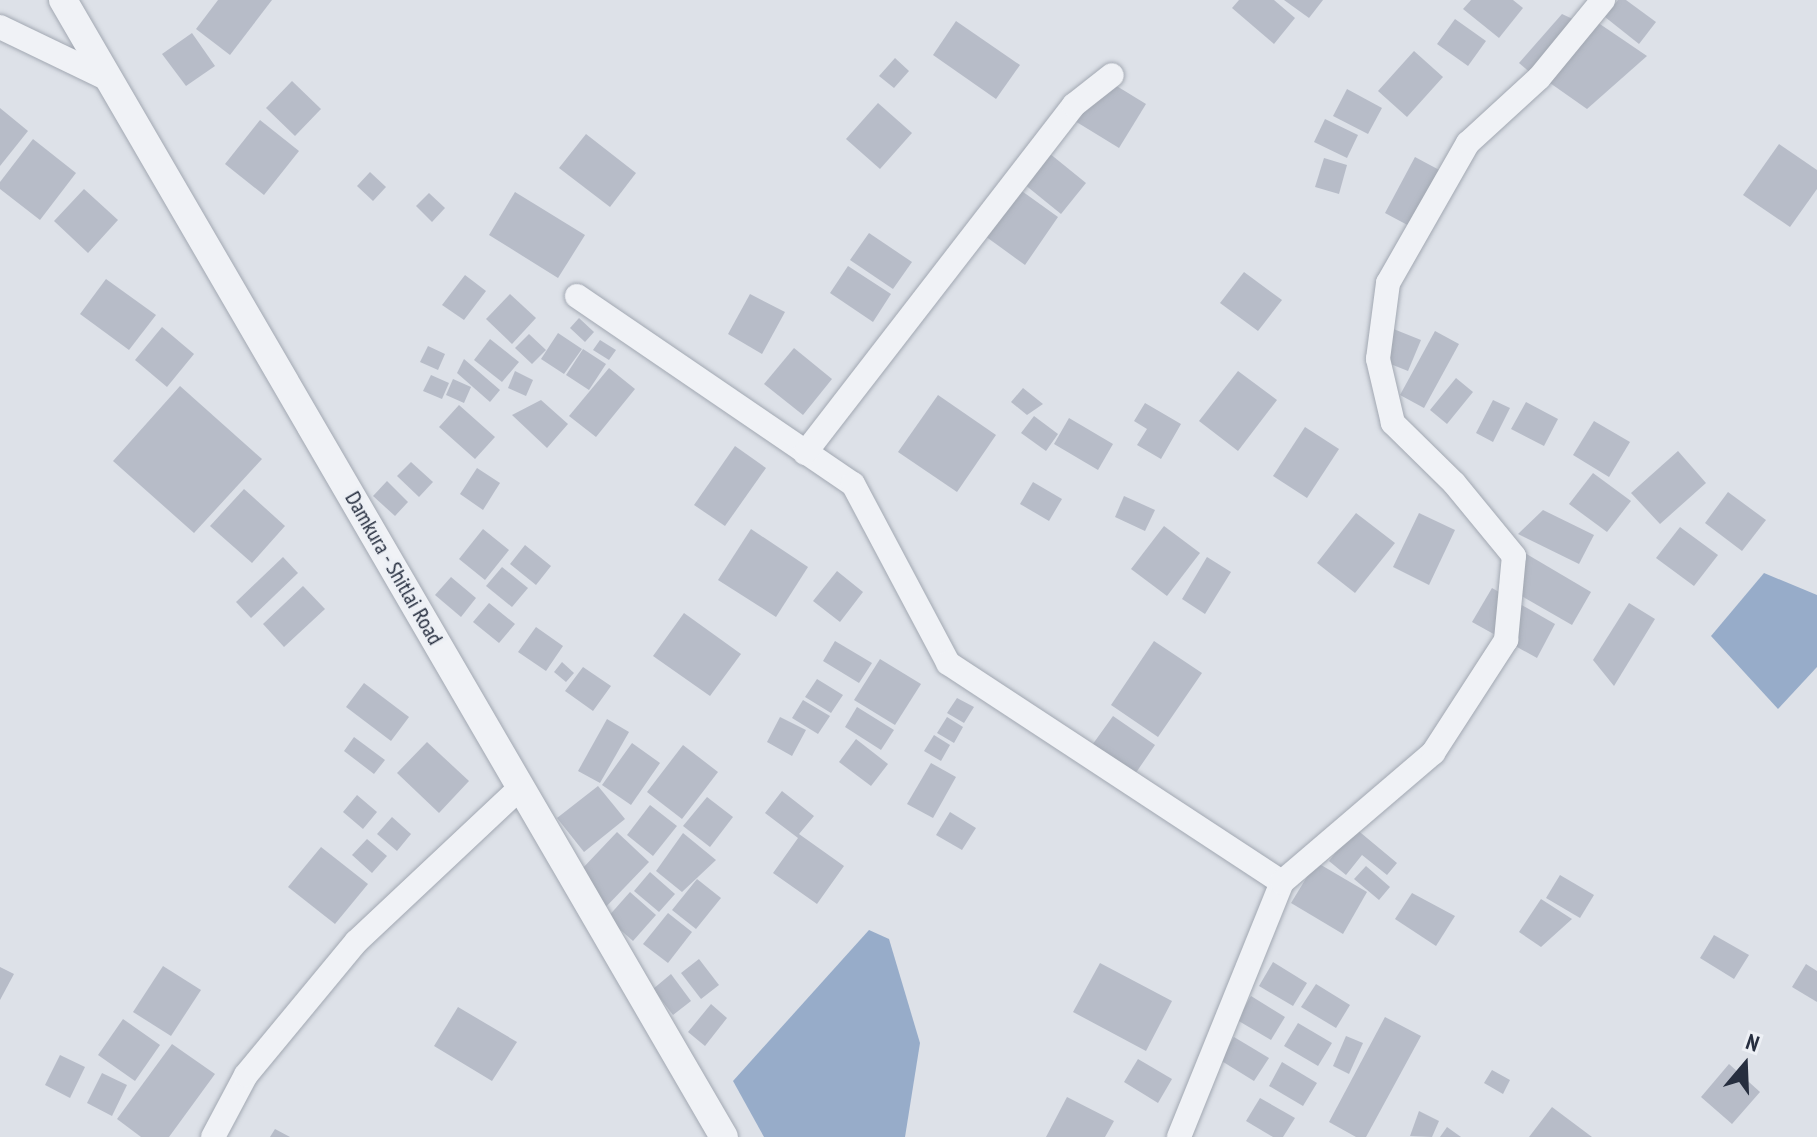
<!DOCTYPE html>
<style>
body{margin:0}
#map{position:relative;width:1817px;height:1137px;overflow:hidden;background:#dde1e8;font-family:"PT Sans Narrow",sans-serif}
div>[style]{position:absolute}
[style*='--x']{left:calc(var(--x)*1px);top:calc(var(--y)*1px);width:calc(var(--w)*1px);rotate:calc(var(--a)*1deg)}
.water>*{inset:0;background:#97acc9}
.building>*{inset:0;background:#b7bcc8}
.roads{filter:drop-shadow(0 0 2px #a2a8b2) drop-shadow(0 0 2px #a2a8b2)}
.minor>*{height:24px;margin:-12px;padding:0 12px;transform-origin:12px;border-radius:12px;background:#f0f2f6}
.tertiary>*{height:28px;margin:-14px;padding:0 14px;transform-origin:14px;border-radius:14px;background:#f0f2f6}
span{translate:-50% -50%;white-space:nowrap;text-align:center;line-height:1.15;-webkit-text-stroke:7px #edf0f5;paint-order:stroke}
.street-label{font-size:22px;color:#262e3f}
.north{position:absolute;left:1705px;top:1025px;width:80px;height:80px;-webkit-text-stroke:6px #edf0f5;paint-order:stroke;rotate:19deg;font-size:22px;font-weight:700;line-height:32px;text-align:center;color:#262e3f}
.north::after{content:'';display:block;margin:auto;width:28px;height:36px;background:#262e3f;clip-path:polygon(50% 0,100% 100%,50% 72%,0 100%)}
</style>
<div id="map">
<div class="water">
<i style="clip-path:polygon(1764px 573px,1817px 595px,1817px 667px,1778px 709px,1711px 636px)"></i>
<i style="clip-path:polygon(869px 930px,889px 939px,920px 1043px,905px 1137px,764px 1137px,733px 1081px)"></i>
</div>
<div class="building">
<i style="clip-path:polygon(218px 0,272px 0,230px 55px,196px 29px)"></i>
<i style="clip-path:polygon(1239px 0,1274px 0,1295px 18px,1274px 44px,1232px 8px)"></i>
<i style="clip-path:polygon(1284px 0,1323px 0,1309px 18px)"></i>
<i style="clip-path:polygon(1471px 0,1513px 0,1523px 8px,1499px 38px,1463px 9px)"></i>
<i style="clip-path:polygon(1618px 0,1626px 0,1656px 22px,1639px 44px,1605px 17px)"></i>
<i style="clip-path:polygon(1562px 14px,1579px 22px,1532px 74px,1519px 63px)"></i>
<i style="clip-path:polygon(1455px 19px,1486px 41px,1468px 66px,1437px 44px)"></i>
<i style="clip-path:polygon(1594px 20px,1647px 56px,1587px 109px,1550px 83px)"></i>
<i style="clip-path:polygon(956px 21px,1020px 65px,996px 99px,933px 55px)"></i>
<i style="clip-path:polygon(192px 33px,215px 66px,186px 86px,162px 54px)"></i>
<i style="clip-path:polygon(1414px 51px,1443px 77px,1407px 117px,1378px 91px)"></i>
<i style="clip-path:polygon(895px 58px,909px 71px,894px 88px,879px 76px)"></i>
<i style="clip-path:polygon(292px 81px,321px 109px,295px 136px,266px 108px)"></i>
<i style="clip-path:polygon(1115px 85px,1146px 104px,1119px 148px,1070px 118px)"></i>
<i style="clip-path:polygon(1347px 89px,1382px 108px,1368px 134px,1333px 116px)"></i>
<i style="clip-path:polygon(878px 103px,912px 133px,880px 169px,846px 139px)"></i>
<i style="clip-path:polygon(0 108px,28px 131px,0 166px)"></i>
<i style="clip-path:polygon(1325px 119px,1358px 135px,1347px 158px,1314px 142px)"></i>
<i style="clip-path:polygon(260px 120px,299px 151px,264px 195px,225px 164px)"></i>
<i style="clip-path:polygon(586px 134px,636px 173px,610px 207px,559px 168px)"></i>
<i style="clip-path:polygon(33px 139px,76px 173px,40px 220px,0 189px,0 182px)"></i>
<i style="clip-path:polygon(1779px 144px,1817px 170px,1817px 189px,1790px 227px,1743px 195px)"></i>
<i style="clip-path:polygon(1049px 153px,1086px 183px,1061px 214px,1024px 184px)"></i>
<i style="clip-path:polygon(1415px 157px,1443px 172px,1413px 228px,1385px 213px)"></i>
<i style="clip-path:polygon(1324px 158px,1347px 165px,1339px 194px,1315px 187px)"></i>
<i style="clip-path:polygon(370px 172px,386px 187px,373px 201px,357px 186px)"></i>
<i style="clip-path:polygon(84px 189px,118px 220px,88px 253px,54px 221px)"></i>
<i style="clip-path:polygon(1019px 189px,1058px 217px,1025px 265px,985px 236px)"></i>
<i style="clip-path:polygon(515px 192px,585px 235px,558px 278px,489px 235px)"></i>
<i style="clip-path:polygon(429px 193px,445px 208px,432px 222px,416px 206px)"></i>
<i style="clip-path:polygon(869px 233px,912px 262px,893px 289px,850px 260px)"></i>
<i style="clip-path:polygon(848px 266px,891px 294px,873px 322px,830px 293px)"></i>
<i style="clip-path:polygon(1244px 272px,1282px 300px,1258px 331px,1220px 303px)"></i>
<i style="clip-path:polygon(465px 275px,486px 291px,464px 320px,442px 305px)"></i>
<i style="clip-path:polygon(106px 279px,156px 315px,129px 350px,80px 314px)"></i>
<i style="clip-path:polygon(510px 294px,536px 318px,512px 344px,486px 319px)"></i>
<i style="clip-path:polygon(750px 294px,785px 312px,762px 354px,728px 334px)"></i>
<i style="clip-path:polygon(579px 318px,594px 332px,585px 342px,570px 328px)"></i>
<i style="clip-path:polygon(162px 327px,194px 354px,167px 387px,135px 360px)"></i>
<i style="clip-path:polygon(1391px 328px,1421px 340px,1408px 371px,1378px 359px)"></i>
<i style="clip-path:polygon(1435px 331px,1459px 344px,1424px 408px,1400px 395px)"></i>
<i style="clip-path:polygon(558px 333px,582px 349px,564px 374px,541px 359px)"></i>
<i style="clip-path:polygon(529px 334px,546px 350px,532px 364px,515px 348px)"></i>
<i style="clip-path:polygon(490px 339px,519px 362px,502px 382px,474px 360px)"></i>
<i style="clip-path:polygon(600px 340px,616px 350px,609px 360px,593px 350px)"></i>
<i style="clip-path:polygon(428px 346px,445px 354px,438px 370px,420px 362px)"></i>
<i style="clip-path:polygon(794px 348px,832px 379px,803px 415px,764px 384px)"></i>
<i style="clip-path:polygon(583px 349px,606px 364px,589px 390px,566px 375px)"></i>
<i style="clip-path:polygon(464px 359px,500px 390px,490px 402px,457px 373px)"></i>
<i style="clip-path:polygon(609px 368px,635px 389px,596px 437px,569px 416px)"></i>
<i style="clip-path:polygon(515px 371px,533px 380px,526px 396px,508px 388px)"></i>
<i style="clip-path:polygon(1238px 371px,1277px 400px,1238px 451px,1199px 421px)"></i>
<i style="clip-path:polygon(431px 375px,449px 383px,442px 399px,423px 391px)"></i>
<i style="clip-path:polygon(1456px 378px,1473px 392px,1447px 424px,1430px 410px)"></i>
<i style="clip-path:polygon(453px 379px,471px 387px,464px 403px,446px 395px)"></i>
<i style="clip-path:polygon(180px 386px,262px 459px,194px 533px,113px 461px)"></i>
<i style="clip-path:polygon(1023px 388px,1043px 404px,1027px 415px,1011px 402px)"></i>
<i style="clip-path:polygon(938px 395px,996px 435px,957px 492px,898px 452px)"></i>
<i style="clip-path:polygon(541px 400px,568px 424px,547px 448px,512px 415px)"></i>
<i style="clip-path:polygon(1493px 400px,1510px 408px,1493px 442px,1476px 433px)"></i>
<i style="clip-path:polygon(1526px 402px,1558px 419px,1544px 446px,1511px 429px)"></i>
<i style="clip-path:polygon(1145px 403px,1181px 424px,1161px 459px,1137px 445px,1147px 429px,1134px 421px)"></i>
<i style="clip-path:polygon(459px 405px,495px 437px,475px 459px,439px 427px)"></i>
<i style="clip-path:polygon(1034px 416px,1058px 434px,1046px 451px,1021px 433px)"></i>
<i style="clip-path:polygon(1069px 418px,1113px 444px,1098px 470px,1054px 444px)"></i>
<i style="clip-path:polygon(1594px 421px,1630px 442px,1609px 477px,1573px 455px)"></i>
<i style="clip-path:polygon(1305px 427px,1339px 449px,1307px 498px,1273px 476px)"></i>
<i style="clip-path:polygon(735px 446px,766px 468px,725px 526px,694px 505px)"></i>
<i style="clip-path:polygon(1678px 451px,1706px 483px,1660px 524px,1631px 493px)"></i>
<i style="clip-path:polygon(411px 462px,433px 482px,419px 497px,397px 476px)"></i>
<i style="clip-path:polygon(477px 468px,500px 483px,483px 510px,460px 494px)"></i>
<i style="clip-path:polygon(1593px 473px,1631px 501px,1607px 532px,1569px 504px)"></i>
<i style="clip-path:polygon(387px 481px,408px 502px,395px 516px,373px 496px)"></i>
<i style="clip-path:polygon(1033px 482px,1062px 499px,1049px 521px,1020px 504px)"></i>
<i style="clip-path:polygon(244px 489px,285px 526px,252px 563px,210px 526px)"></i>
<i style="clip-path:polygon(1728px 492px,1766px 520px,1742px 551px,1705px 523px)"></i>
<i style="clip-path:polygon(1124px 496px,1155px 510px,1145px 531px,1115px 517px)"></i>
<i style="clip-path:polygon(1543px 510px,1594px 535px,1579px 564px,1518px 534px)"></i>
<i style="clip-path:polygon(1356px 513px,1395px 543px,1355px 593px,1317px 563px)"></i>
<i style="clip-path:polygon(1419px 513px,1455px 530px,1429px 585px,1393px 567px)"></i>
<i style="clip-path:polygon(1164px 526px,1200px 553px,1167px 596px,1131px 569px)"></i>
<i style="clip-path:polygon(1680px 527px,1718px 555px,1694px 586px,1656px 558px)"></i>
<i style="clip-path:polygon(483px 529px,509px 550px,485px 580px,459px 559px)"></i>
<i style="clip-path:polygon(751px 529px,808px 567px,776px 617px,718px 580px)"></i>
<i style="clip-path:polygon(525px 545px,551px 566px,536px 585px,510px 564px)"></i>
<i style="clip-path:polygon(1518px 549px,1591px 592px,1572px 625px,1499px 583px)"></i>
<i style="clip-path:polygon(283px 557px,298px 573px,251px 618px,236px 602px)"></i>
<i style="clip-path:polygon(1207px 557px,1231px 572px,1205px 614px,1182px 599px)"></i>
<i style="clip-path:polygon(502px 567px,528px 588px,512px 607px,486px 586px)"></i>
<i style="clip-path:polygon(837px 571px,863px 592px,840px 622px,813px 601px)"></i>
<i style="clip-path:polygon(451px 577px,476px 598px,461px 617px,435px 595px)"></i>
<i style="clip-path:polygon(303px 586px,325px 609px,284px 647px,263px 624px)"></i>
<i style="clip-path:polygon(1492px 588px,1555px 624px,1537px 658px,1472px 622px)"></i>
<i style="clip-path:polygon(489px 603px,515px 624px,499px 643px,473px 622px)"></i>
<i style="clip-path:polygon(1629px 603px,1655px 619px,1614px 686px,1593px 660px)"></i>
<i style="clip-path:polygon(684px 613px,741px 654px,710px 696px,653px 656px)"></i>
<i style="clip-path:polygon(536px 627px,563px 646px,546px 671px,518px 652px)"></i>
<i style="clip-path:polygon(835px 641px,872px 663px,859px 683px,823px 661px)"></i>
<i style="clip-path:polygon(1154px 641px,1202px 673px,1158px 737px,1111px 705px)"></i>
<i style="clip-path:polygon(880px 659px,921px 684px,895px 725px,854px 700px)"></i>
<i style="clip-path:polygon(562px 662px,574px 673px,566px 682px,554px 672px)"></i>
<i style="clip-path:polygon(583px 667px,611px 686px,593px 711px,565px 691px)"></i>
<i style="clip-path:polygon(817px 679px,843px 695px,831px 713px,805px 697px)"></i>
<i style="clip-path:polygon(364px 683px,409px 717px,391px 741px,346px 707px)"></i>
<i style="clip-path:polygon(957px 698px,974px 707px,964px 723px,947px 713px)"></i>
<i style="clip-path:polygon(803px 700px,830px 716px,818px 734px,792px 718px)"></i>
<i style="clip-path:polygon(857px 707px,894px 730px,881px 750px,845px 727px)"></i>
<i style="clip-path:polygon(1113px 716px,1155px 745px,1133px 777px,1090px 748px)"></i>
<i style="clip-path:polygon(780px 717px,806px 730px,792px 756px,767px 742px)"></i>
<i style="clip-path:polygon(947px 717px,963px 727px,954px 743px,937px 733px)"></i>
<i style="clip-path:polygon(607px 719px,629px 732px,600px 783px,578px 771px)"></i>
<i style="clip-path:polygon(934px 735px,950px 745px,941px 761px,924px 751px)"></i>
<i style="clip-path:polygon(354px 737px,385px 760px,374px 774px,344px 751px)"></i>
<i style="clip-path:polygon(856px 739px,888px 764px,871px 786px,839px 762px)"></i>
<i style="clip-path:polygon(427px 742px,469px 781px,439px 813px,397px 773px)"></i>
<i style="clip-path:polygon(632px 743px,660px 763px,631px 805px,602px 785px)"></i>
<i style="clip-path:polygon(683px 745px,718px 772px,682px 819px,647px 792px)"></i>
<i style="clip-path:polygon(931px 763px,956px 777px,933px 818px,907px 804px)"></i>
<i style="clip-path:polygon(598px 786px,625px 819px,584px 852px,557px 818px)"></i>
<i style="clip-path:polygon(782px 791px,814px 816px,799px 834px,844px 866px,817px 904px,773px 873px,798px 838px,765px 813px)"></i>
<i style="clip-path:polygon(357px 795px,377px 812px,363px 829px,343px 812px)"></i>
<i style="clip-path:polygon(707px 797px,733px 817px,710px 847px,683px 826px)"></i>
<i style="clip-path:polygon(650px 805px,677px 826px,653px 856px,627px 835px)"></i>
<i style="clip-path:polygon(950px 812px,976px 828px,962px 850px,936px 835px)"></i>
<i style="clip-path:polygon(392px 817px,411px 834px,397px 851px,377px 834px)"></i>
<i style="clip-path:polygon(1355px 828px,1397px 863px,1387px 875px,1362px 855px,1346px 875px,1329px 861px)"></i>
<i style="clip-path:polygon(617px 832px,649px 862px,602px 911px,581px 870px)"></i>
<i style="clip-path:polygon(683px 833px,716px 860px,682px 892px,656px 871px)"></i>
<i style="clip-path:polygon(367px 839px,387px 856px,372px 873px,352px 855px)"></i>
<i style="clip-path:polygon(321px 847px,368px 884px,335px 924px,288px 887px)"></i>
<i style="clip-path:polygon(1316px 862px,1367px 892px,1343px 934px,1291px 903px)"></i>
<i style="clip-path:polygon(1366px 866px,1390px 887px,1379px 900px,1354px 879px)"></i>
<i style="clip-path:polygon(650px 872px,675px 894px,659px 912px,634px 891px)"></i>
<i style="clip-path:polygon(1560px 875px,1594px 895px,1580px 918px,1546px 898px)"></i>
<i style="clip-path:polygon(697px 879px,721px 898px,696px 929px,672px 910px)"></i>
<i style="clip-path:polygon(630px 892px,656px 915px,633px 941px,607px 918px)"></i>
<i style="clip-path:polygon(1412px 893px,1455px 916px,1436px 946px,1395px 919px)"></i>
<i style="clip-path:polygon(1541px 899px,1572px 919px,1541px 947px,1519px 932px)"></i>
<i style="clip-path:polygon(668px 913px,692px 932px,668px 963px,643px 944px)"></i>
<i style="clip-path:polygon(1714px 935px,1749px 955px,1734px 979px,1700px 958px)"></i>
<i style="clip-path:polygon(699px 959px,719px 985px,701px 999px,681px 973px)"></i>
<i style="clip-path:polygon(1273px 962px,1307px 983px,1293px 1006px,1259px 986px)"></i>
<i style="clip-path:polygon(1100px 963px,1172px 1001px,1146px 1051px,1073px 1012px)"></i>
<i style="clip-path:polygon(1806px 964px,1817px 971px,1817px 1002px,1792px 987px)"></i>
<i style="clip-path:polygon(163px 966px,201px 990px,171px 1036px,133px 1012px)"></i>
<i style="clip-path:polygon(0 967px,14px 974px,0 1000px)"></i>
<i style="clip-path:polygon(671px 974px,691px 1001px,673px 1015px,653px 989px)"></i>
<i style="clip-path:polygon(1316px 984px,1350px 1005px,1336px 1028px,1301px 1007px)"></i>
<i style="clip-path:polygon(1251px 996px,1285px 1017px,1271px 1040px,1237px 1020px)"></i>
<i style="clip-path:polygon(711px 1004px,727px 1018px,705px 1046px,688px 1032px)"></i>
<i style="clip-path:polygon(458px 1007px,517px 1042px,492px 1081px,434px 1046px)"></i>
<i style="clip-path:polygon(1385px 1017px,1421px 1036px,1366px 1137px,1356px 1137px,1329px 1122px)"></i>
<i style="clip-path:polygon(123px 1019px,160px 1045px,135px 1081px,98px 1055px)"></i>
<i style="clip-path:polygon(1298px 1023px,1332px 1043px,1318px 1066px,1284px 1046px)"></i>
<i style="clip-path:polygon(1346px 1036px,1363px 1043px,1349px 1074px,1333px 1066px)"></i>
<i style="clip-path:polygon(1234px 1037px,1269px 1058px,1254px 1081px,1220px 1060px)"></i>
<i style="clip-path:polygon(172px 1044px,215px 1074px,169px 1137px,141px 1137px,117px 1119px)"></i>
<i style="clip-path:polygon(60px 1055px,85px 1067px,70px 1098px,45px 1085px)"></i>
<i style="clip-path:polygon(1138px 1059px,1172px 1079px,1158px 1103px,1124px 1082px)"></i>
<i style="clip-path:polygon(1282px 1062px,1317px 1083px,1303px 1106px,1269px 1086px)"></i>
<i style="clip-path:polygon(1729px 1064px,1760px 1092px,1732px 1124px,1701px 1097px)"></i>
<i style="clip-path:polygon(1492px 1070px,1510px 1080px,1503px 1094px,1484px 1083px)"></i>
<i style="clip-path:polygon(102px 1073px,127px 1085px,112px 1116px,87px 1103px)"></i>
<i style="clip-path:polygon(1067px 1097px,1114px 1121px,1105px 1137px,1046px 1137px)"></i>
<i style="clip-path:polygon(1260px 1098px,1295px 1118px,1283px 1137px,1273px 1137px,1246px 1121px)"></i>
<i style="clip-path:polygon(1552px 1107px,1592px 1137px,1529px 1137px)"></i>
<i style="clip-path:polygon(1419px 1111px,1439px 1121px,1432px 1137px,1410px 1136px)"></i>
<i style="clip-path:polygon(1447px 1127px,1461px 1137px,1440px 1137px)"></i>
<i style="clip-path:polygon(275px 1129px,290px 1137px,270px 1137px)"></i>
</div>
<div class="roads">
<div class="minor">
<i style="--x:0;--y:27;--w:122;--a:25.7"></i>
<i style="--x:577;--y:296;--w:334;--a:34.3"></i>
<i style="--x:853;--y:484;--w:203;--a:62"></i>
<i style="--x:948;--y:663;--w:399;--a:33.3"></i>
<i style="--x:1282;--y:882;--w:275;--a:112"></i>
<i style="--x:805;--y:453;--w:440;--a:-52.3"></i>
<i style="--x:1074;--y:105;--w:48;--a:-38.3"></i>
<i style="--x:1282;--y:882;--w:199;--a:-40.5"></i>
<i style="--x:1433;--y:753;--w:135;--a:-57.1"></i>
<i style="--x:1506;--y:640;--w:84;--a:-84.6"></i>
<i style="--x:1514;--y:556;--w:94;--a:-129.4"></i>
<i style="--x:1454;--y:483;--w:86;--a:-135.5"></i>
<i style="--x:1393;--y:423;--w:66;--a:-103.2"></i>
<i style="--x:1378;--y:359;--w:77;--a:-82.5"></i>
<i style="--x:1388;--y:283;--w:161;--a:-60.3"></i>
<i style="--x:1468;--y:143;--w:96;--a:-42.5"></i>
<i style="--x:1539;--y:78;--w:101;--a:-50.6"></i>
<i style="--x:213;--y:1137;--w:70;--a:-62"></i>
<i style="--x:246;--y:1075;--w:173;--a:-50.4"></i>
<i style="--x:356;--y:942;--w:226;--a:-43.2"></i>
</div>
<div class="tertiary">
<i style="--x:63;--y:0;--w:1315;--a:59.83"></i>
</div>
</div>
<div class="street-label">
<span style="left:394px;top:568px;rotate:60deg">Damkura - Shitlai Road</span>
</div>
<div class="north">N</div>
</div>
